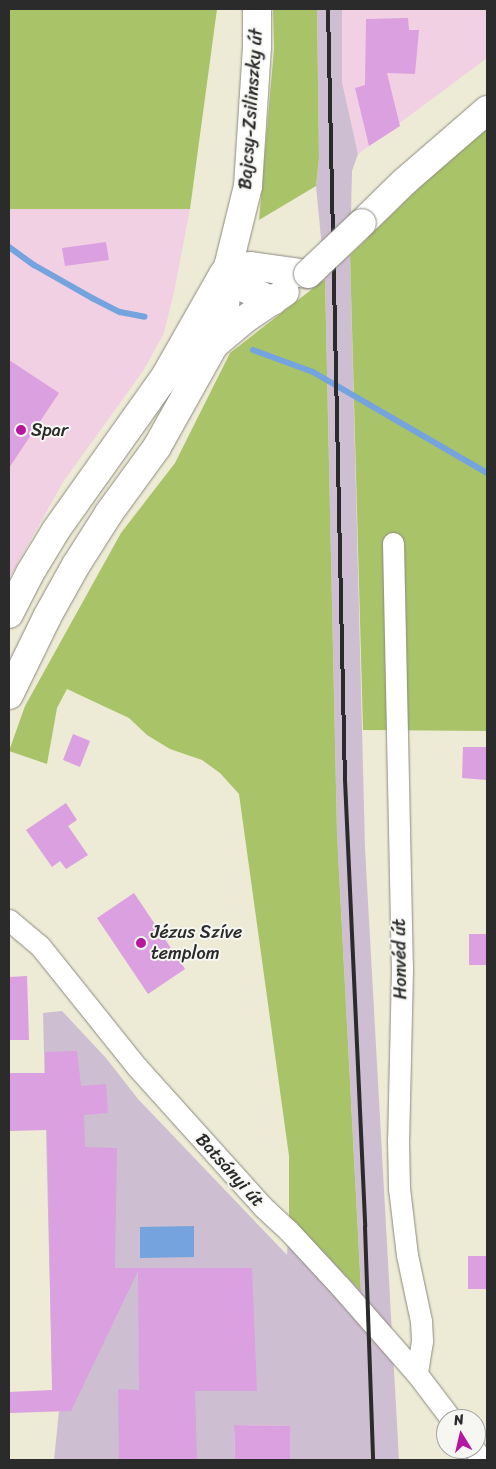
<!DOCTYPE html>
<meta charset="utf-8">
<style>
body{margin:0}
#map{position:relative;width:496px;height:1469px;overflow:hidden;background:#edead5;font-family:Sriracha,sans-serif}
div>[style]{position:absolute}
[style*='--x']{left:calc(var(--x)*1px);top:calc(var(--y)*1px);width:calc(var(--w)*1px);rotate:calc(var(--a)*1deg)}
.built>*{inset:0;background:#f1d0e3}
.industrial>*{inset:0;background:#cebed1}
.green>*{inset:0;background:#a9c369}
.water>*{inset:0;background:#75a3de}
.stream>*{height:6px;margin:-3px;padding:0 3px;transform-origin:3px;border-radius:3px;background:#75a3de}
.building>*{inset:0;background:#dba0df}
.roads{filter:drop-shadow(0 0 1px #8c8a80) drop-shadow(0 0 1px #8c8a80)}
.street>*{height:21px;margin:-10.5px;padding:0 10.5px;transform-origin:10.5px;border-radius:10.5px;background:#fff}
.secondary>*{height:28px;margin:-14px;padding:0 14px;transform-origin:14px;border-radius:14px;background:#fff}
.primary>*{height:28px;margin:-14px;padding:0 14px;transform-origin:14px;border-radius:14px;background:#fff}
.rail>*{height:4px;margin:-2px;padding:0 2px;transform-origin:2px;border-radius:2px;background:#2b2b2b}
.bridges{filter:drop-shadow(0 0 1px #8c8a80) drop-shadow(0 0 1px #8c8a80)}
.secondary-bridge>*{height:28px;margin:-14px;padding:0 14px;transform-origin:14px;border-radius:14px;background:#fff}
.dots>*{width:14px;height:14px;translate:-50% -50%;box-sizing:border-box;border:2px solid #f6f6f2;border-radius:50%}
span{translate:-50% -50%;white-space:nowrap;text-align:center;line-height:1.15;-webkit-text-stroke:4px #f6f6f2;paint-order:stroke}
.street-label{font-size:18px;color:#2b2b2b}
.poi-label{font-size:18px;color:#2b2b2b}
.left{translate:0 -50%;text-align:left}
.frame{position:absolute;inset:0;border:10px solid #2b2b2b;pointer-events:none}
.north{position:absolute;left:436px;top:1409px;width:50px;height:50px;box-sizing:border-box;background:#f6f6f2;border:1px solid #a5a5a2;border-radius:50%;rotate:351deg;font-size:14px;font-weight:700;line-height:20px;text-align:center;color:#2b2b2b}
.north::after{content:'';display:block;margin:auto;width:18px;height:22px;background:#b5179e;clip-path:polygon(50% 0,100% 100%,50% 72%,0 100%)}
</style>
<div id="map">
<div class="built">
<i style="clip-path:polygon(342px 9px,487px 9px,487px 58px,358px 154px,342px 82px)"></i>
<i style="clip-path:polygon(9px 209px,190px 209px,174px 292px,164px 333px,143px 371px,63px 482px,9px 579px)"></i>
</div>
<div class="industrial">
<i style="clip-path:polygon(317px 9px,342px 9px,342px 82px,358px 154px,352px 171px,350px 255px,365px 848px,399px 1460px,290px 1460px,290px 1426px,234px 1425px,235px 1460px,54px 1460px,59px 1411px,53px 1411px,43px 1013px,62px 1011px,106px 1058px,138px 1099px,287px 1255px,289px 1216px,361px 1290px,337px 834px,325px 279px,316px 186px,319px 158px)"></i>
</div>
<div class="green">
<i style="clip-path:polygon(9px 9px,217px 9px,190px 209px,9px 209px)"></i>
<i style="clip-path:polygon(273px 9px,317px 9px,319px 158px,316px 186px,259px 220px,274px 49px)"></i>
<i style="clip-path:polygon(487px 129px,487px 731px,363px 730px,350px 255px,453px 155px)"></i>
<i style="clip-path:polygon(325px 279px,337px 834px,361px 1291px,289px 1216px,289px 1156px,239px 794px,220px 773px,202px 760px,170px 749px,147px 735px,129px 718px,67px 689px,57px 708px,47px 764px,9px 751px,25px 706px,121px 533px,175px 463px,230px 353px)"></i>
</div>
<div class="water">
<i style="clip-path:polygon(194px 1226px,194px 1257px,140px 1258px,140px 1227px)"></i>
</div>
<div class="stream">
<i style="--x:9;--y:247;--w:31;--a:36"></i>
<i style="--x:34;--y:265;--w:67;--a:29.6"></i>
<i style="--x:92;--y:298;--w:31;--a:27"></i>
<i style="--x:120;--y:312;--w:25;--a:11"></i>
<i style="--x:253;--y:350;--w:64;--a:20.1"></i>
<i style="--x:313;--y:372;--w:201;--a:30.1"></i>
</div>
<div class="building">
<i style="clip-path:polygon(408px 18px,409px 30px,419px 30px,415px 74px,387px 73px,400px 126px,369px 146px,355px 88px,365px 85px,366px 19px)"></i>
<i style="clip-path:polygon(106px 242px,109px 260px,65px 266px,62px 248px)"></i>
<i style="clip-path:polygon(9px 360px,59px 393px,9px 468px)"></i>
<i style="clip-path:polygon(73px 734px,90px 741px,80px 767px,63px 760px)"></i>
<i style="clip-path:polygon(463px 747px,487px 747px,487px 780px,462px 778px)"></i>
<i style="clip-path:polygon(66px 803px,77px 820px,68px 826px,88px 855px,66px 869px,60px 861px,52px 867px,26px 830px)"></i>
<i style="clip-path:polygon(134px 893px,185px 969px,148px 994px,97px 918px)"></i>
<i style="clip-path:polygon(469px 934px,487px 934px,487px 965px,469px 965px)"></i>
<i style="clip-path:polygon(27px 976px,29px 1040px,9px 1040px,9px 977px)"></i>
<i style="clip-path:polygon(77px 1051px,81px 1086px,106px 1084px,108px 1113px,84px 1115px,85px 1147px,117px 1148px,115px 1268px,252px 1268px,257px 1391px,195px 1391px,197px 1460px,119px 1460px,118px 1389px,139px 1390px,138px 1271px,71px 1411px,9px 1413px,9px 1392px,52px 1390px,47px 1130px,9px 1131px,9px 1073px,45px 1073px,45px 1052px)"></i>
<i style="clip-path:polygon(468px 1256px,487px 1256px,487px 1289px,468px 1289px)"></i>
<i style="clip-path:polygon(234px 1425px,290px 1426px,290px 1460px,235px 1460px)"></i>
</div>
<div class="roads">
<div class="street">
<i style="--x:393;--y:543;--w:426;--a:88.8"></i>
<i style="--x:402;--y:969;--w:171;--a:91.3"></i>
<i style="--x:398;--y:1140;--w:48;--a:88.8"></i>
<i style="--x:399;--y:1188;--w:67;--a:83.2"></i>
<i style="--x:407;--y:1255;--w:67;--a:78"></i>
<i style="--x:421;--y:1321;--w:20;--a:87"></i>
<i style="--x:422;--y:1341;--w:33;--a:99"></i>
<i style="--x:9;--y:920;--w:40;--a:40"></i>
<i style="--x:40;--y:946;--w:155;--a:51.3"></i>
<i style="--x:137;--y:1067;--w:188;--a:48"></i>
<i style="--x:263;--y:1207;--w:34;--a:43"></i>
<i style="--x:288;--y:1230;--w:75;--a:47.2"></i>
<i style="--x:339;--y:1285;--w:118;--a:48.8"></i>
<i style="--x:417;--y:1374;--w:56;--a:52.9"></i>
<i style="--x:474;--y:1449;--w:14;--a:54"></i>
</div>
<div class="secondary">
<i style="--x:362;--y:223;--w:59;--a:-44.3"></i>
<i style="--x:404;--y:182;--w:110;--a:-40.9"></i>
<i style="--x:273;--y:301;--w:44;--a:-155.8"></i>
<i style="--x:233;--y:283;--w:17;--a:-107"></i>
<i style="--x:228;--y:267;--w:23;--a:-2"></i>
<i style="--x:251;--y:266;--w:58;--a:8"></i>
<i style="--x:214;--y:345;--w:40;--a:-40"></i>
<i style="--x:245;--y:319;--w:48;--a:-34"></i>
</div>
<div class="primary">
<i style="--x:9;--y:614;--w:46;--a:-62.9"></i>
<i style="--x:30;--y:573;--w:50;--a:-58.8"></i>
<i style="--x:56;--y:530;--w:190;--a:-54.6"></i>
<i style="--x:166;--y:375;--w:117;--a:-60.4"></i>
<i style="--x:9;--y:695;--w:87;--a:-64"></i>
<i style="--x:47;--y:617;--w:60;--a:-60.9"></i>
<i style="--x:76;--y:565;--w:62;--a:-57.6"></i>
<i style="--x:109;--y:513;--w:82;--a:-54"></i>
<i style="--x:157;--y:447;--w:117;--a:-60.8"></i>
<i style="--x:214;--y:345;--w:40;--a:-74"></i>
<i style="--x:225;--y:307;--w:40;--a:-85.7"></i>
<i style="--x:228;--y:267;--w:83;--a:-76.1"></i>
<i style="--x:248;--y:186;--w:140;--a:-86.3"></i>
<i style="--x:257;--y:46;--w:37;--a:-90"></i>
</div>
</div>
<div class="rail">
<i style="--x:328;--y:9;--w:771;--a:88.74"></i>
<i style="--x:345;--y:780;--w:447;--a:87.4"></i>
<i style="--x:365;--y:1227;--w:233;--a:88"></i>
</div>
<div class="bridges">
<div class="secondary-bridge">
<i style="--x:308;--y:274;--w:74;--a:-43.4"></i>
</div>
</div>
<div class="dots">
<i style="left:21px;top:430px;background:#b5179e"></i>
<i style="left:141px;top:943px;background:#b5179e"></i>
</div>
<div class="street-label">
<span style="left:251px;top:109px;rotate:-86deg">Bajcsy-Zsilinszky út</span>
<span style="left:400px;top:959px;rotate:-91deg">Honvéd út</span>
<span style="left:230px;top:1170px;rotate:48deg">Batsányi út</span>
</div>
<div class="poi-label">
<span class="left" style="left:31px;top:430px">Spar</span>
<span class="left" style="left:151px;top:943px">Jézus Szíve<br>templom</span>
</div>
<div class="frame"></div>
<div class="north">N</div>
</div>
